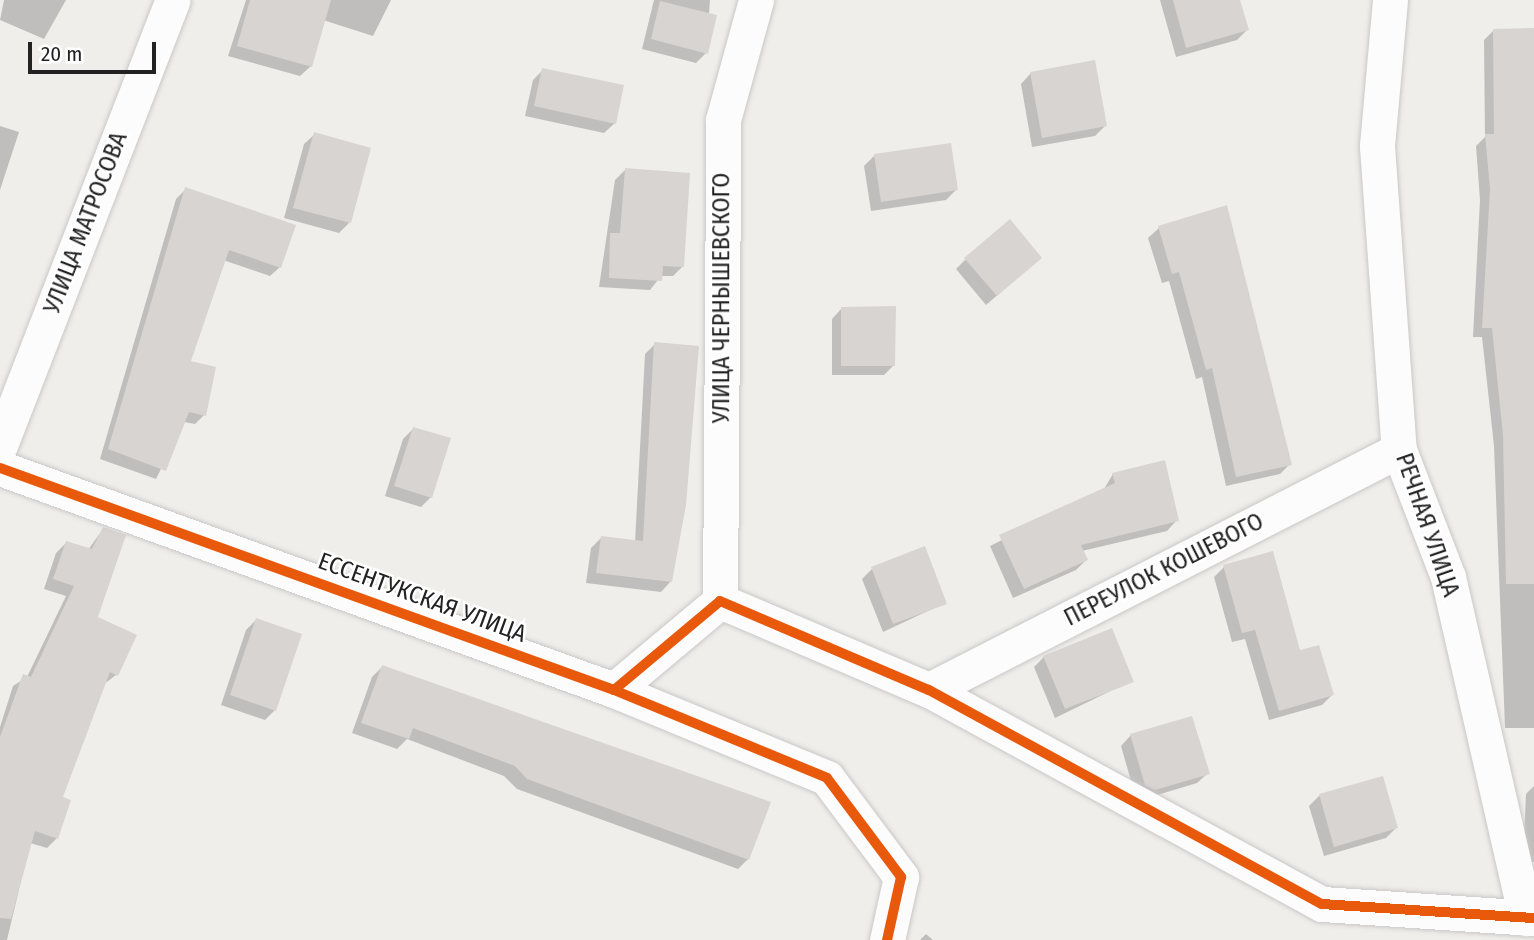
<!DOCTYPE html>
<meta charset="utf-8">
<style>
body{margin:0}
#map{position:relative;width:1534px;height:940px;overflow:hidden;background:#f0eeeb;font-family:"Fira Sans Condensed",sans-serif}
div>[style]{position:absolute}
[style*='--x']{left:calc(var(--x)*1px);top:calc(var(--y)*1px);width:calc(var(--w)*1px);rotate:calc(var(--a)*1deg)}
.shadow>*{inset:0;background:#0003}
.building>*{inset:0;background:#d7d4d2}
.roads{filter:drop-shadow(0 0 2px #c9c8c7) drop-shadow(0 0 2px #c9c8c7)}
.minor>*{height:35px;margin:-17.5px;padding:0 17.5px;transform-origin:17.5px;border-radius:17.5px;background:#fdfcfc}
.cycleway>*{height:10px;margin:-5px;padding:0 5px;transform-origin:5px;border-radius:5px;background:#e8590c}
span{translate:-50% -50%;white-space:nowrap;text-align:center;line-height:1.15;-webkit-text-stroke:5px #fff;paint-order:stroke}
.street-label{font-size:24px;color:#222}
.scale{position:absolute;left:28px;top:42px;width:128px;height:32px;box-sizing:border-box;border:4px solid #222;border-top:0;padding-left:9px;font-size:21px;line-height:24px;white-space:nowrap;color:#222;-webkit-text-stroke:5px #fff;paint-order:stroke}
</style>
<div id="map">
<div class="shadow">
<i style="clip-path:polygon(4px 0,66px 0,44px 39px,0 20px)"></i>
<i style="clip-path:polygon(246px 0,391px 0,373px 36px,323px 20px,311px 66px,300px 76px,228px 56px)"></i>
<i style="clip-path:polygon(654px 0,710px 0,706px 53px,696px 63px,642px 49px)"></i>
<i style="clip-path:polygon(1160px 0,1239px 0,1247px 30px,1237px 40px,1176px 57px)"></i>
<i style="clip-path:polygon(1494px 30px,1534px 30px,1534px 728px,1505px 728px,1494px 446px,1482px 337px,1473px 337px,1480px 200px,1476px 146px,1485px 137px,1484px 40px)"></i>
<i style="clip-path:polygon(543px 70px,615px 123px,604px 133px,525px 116px,533px 80px)"></i>
<i style="clip-path:polygon(1031px 73px,1105px 126px,1095px 136px,1032px 147px,1021px 84px)"></i>
<i style="clip-path:polygon(0 126px,19px 132px,0 190px)"></i>
<i style="clip-path:polygon(315px 134px,349px 223px,339px 233px,284px 218px,304px 144px)"></i>
<i style="clip-path:polygon(874px 156px,956px 190px,946px 200px,871px 211px,864px 166px)"></i>
<i style="clip-path:polygon(625px 170px,683px 266px,673px 276px,661px 276px,650px 290px,599px 287px,615px 180px)"></i>
<i style="clip-path:polygon(186px 189px,280px 267px,270px 276px,223px 260px,188px 363px,204px 415px,195px 424px,184px 422px,156px 479px,100px 459px,176px 199px)"></i>
<i style="clip-path:polygon(1159px 228px,1290px 464px,1280px 474px,1226px 486px,1202px 377px,1196px 379px,1169px 281px,1162px 283px,1148px 238px)"></i>
<i style="clip-path:polygon(966px 259px,1030px 267px,986px 305px,956px 269px)"></i>
<i style="clip-path:polygon(842px 308px,894px 365px,884px 375px,832px 375px,832px 319px)"></i>
<i style="clip-path:polygon(655px 344px,671px 581px,661px 592px,586px 583px,591px 548px,601px 538px,635px 542px,645px 354px)"></i>
<i style="clip-path:polygon(413px 429px,431px 497px,421px 507px,385px 496px,403px 439px)"></i>
<i style="clip-path:polygon(1113px 474px,1177px 520px,1167px 531px,1082px 551px,1086px 560px,1076px 570px,1013px 598px,990px 546px,1104px 489px)"></i>
<i style="clip-path:polygon(103px 529px,96px 618px,116px 675px,104px 684px,61px 799px,57px 838px,47px 848px,30px 843px,7px 940px,0 940px,0 727px,13px 686px,27px 677px,66px 596px,44px 589px,56px 553px,66px 543px,88px 550px)"></i>
<i style="clip-path:polygon(1224px 567px,1332px 695px,1322px 705px,1269px 720px,1245px 639px,1232px 642px,1214px 577px)"></i>
<i style="clip-path:polygon(872px 569px,945px 603px,883px 632px,862px 579px)"></i>
<i style="clip-path:polygon(256px 620px,275px 710px,265px 720px,221px 705px,246px 630px)"></i>
<i style="clip-path:polygon(1044px 657px,1131px 681px,1055px 718px,1034px 667px)"></i>
<i style="clip-path:polygon(382px 667px,748px 859px,738px 869px,517px 789px,504px 776px,407px 739px,397px 749px,352px 733px,372px 677px)"></i>
<i style="clip-path:polygon(1131px 735px,1208px 773px,1197px 783px,1144px 799px,1135px 795px,1121px 746px)"></i>
<i style="clip-path:polygon(1382px 778px,1396px 828px,1386px 838px,1324px 856px,1309px 806px,1319px 796px)"></i>
<i style="clip-path:polygon(1534px 786px,1534px 862px,1523px 862px,1526px 794px)"></i>
<i style="clip-path:polygon(926px 934px,933px 940px,920px 940px)"></i>
</div>
<div class="building">
<i style="clip-path:polygon(250px 0,331px 0,312px 67px,237px 46px)"></i>
<i style="clip-path:polygon(1173px 0,1240px 0,1249px 30px,1186px 48px)"></i>
<i style="clip-path:polygon(660px 1px,717px 15px,708px 54px,651px 39px)"></i>
<i style="clip-path:polygon(1534px 28px,1534px 584px,1506px 584px,1503px 435px,1492px 328px,1482px 328px,1490px 189px,1485px 134px,1494px 134px,1493px 29px)"></i>
<i style="clip-path:polygon(1095px 60px,1107px 126px,1042px 138px,1030px 72px)"></i>
<i style="clip-path:polygon(542px 68px,624px 85px,616px 124px,534px 106px)"></i>
<i style="clip-path:polygon(314px 132px,371px 148px,351px 223px,293px 208px)"></i>
<i style="clip-path:polygon(951px 143px,958px 190px,881px 202px,874px 154px)"></i>
<i style="clip-path:polygon(625px 168px,690px 173px,684px 267px,663px 266px,662px 281px,609px 278px,610px 233px,620px 233px)"></i>
<i style="clip-path:polygon(185px 187px,296px 225px,281px 268px,229px 250px,191px 361px,216px 367px,206px 416px,189px 412px,166px 471px,108px 449px)"></i>
<i style="clip-path:polygon(1227px 205px,1292px 465px,1236px 477px,1212px 368px,1206px 370px,1179px 272px,1172px 274px,1158px 226px)"></i>
<i style="clip-path:polygon(1010px 219px,1042px 258px,997px 296px,964px 258px)"></i>
<i style="clip-path:polygon(896px 306px,895px 366px,841px 366px,841px 307px)"></i>
<i style="clip-path:polygon(654px 342px,699px 346px,686px 505px,672px 582px,596px 573px,601px 536px,643px 541px)"></i>
<i style="clip-path:polygon(413px 427px,451px 438px,432px 498px,394px 486px)"></i>
<i style="clip-path:polygon(1165px 460px,1179px 521px,1081px 545px,1088px 560px,1024px 589px,999px 535px,1115px 483px,1112px 473px)"></i>
<i style="clip-path:polygon(103px 527px,126px 535px,98px 617px,137px 635px,118px 676px,110px 672px,63px 797px,71px 800px,58px 839px,35px 831px,11px 919px,0 918px,0 737px,23px 674px,31px 677px,74px 586px,53px 579px,66px 541px,92px 549px)"></i>
<i style="clip-path:polygon(925px 546px,947px 604px,893px 624px,871px 567px)"></i>
<i style="clip-path:polygon(1273px 551px,1300px 650px,1319px 645px,1334px 695px,1279px 711px,1255px 630px,1242px 633px,1223px 565px)"></i>
<i style="clip-path:polygon(256px 618px,302px 634px,276px 711px,230px 695px)"></i>
<i style="clip-path:polygon(1112px 628px,1134px 682px,1065px 709px,1043px 656px)"></i>
<i style="clip-path:polygon(382px 665px,771px 802px,749px 860px,527px 779px,515px 766px,413px 728px,409px 739px,361px 723px)"></i>
<i style="clip-path:polygon(1192px 716px,1210px 774px,1155px 790px,1145px 785px,1130px 734px)"></i>
<i style="clip-path:polygon(1383px 776px,1398px 828px,1334px 847px,1319px 794px)"></i>
</div>
<div class="roads">
<div class="minor">
<i style="--x:1390;--y:0;--w:147;--a:95.1"></i>
<i style="--x:1377;--y:146;--w:305;--a:85.9"></i>
<i style="--x:1399;--y:450;--w:136;--a:68.9"></i>
<i style="--x:1448;--y:577;--w:350;--a:77.1"></i>
<i style="--x:0;--y:445;--w:477;--a:-68.8"></i>
<i style="--x:0;--y:468;--w:653;--a:19.88"></i>
<i style="--x:614;--y:690;--w:230;--a:22.4"></i>
<i style="--x:827;--y:778;--w:124;--a:53.2"></i>
<i style="--x:901;--y:877;--w:65;--a:102.5"></i>
<i style="--x:720;--y:601;--w:481;--a:-89.6"></i>
<i style="--x:723;--y:120;--w:124;--a:-74.6"></i>
<i style="--x:614;--y:690;--w:138;--a:-40"></i>
<i style="--x:720;--y:601;--w:227;--a:23.1"></i>
<i style="--x:929;--y:690;--w:447;--a:28.6"></i>
<i style="--x:1322;--y:904;--w:212;--a:3.8"></i>
<i style="--x:929;--y:690;--w:528;--a:-27.05"></i>
</div>
</div>
<div class="cycleway">
<i style="--x:0;--y:468;--w:653;--a:19.88"></i>
<i style="--x:614;--y:690;--w:230;--a:22.4"></i>
<i style="--x:827;--y:778;--w:124;--a:53.2"></i>
<i style="--x:901;--y:877;--w:65;--a:102.5"></i>
<i style="--x:614;--y:690;--w:138;--a:-40"></i>
<i style="--x:720;--y:601;--w:227;--a:23.1"></i>
<i style="--x:929;--y:690;--w:447;--a:28.6"></i>
<i style="--x:1322;--y:904;--w:212;--a:3.8"></i>
</div>
<div class="street-label">
<span style="left:86px;top:223px;rotate:-69deg">УЛИЦА МАТРОСОВА</span>
<span style="left:722px;top:298px;rotate:-90deg">УЛИЦА ЧЕРНЫШЕВСКОГО</span>
<span style="left:1427px;top:525px;rotate:71deg">РЕЧНАЯ УЛИЦА</span>
<span style="left:1164px;top:570px;rotate:-27deg">ПЕРЕУЛОК КОШЕВОГО</span>
<span style="left:422px;top:598px;rotate:20deg">ЕССЕНТУКСКАЯ УЛИЦА</span>
</div>
<div class="scale">20 m</div>
</div>
